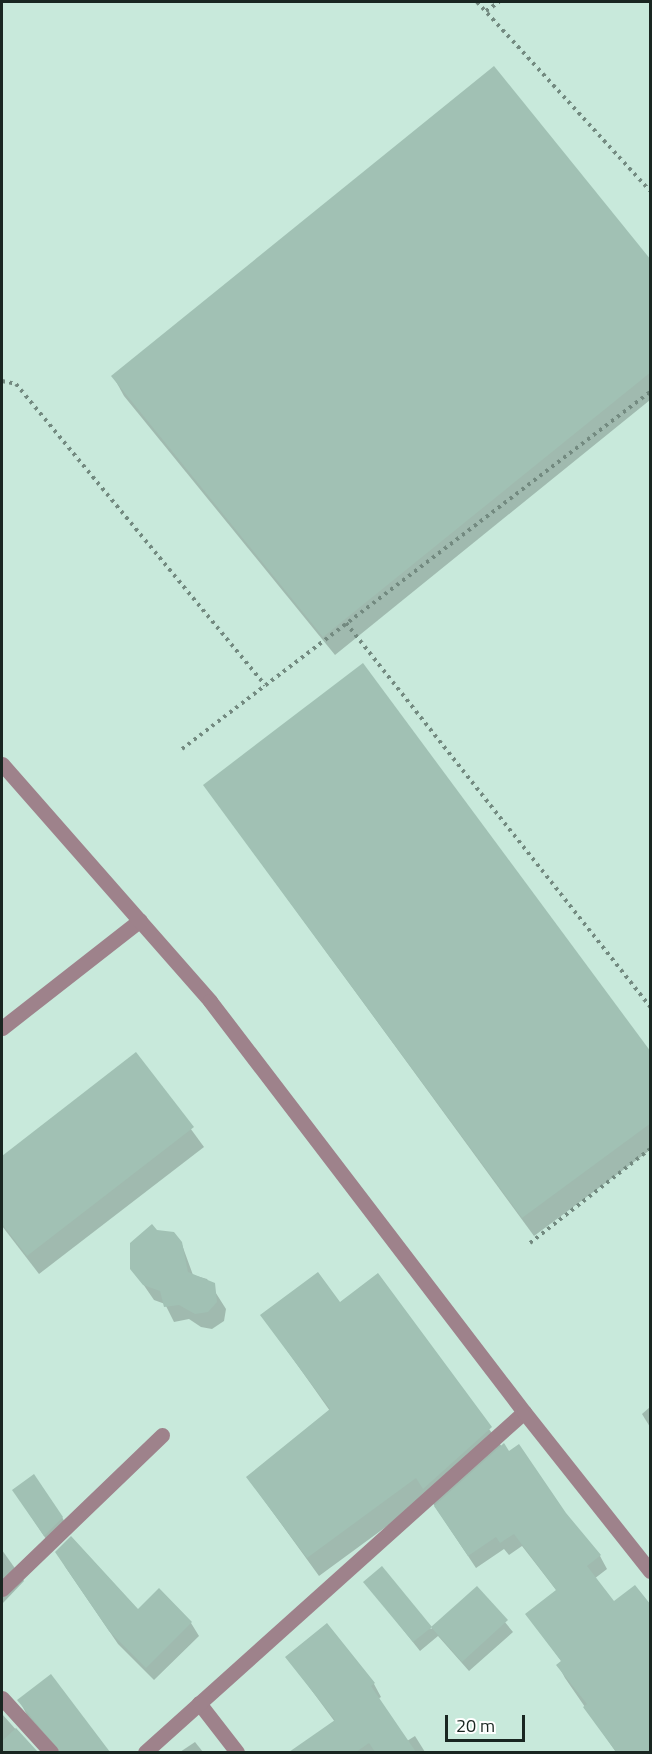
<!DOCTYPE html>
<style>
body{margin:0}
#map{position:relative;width:652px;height:1754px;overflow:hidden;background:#c8e9db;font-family:"Titillium Web",sans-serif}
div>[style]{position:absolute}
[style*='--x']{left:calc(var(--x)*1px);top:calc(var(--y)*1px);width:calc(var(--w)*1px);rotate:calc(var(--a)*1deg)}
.shadow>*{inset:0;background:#0003}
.building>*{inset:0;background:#a1c1b4}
.path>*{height:4px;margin-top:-2px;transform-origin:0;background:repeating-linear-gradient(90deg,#738a80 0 3px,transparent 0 7.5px)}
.minor>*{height:15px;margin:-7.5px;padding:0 7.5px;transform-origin:7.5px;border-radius:7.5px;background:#9e828b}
.tertiary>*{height:15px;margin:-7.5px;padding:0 7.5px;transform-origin:7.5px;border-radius:7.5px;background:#9e828b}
span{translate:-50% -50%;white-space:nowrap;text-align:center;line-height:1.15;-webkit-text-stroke:5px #fff;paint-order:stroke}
.frame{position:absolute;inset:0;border:3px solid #192621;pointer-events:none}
.scale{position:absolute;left:445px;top:1715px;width:80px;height:27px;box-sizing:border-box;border:3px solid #192621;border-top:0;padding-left:8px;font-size:18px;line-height:21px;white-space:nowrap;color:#192621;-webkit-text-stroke:4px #fff;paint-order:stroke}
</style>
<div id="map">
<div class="shadow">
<i style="clip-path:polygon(650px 262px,650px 400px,335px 655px,124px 396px,113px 376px)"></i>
<i style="clip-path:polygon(205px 786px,650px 1055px,650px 1150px,534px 1236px)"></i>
<i style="clip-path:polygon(136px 1054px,204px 1147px,39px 1274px,2px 1226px,2px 1158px)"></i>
<i style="clip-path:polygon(157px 1232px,181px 1242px,193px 1275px,207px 1279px,226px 1309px,224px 1321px,212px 1329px,201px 1327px,189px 1319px,174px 1322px,165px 1304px,154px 1300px,132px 1268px)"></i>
<i style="clip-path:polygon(378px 1275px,502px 1447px,600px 1556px,607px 1569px,594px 1579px,613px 1604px,650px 1608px,650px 1752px,616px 1752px,565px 1678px,558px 1665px,562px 1662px,527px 1614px,557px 1591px,522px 1546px,509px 1555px,504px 1549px,476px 1568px,428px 1496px,319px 1576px,248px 1478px,330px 1411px,262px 1315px,339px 1304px)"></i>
<i style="clip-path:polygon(650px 1407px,650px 1427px,642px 1414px)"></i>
<i style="clip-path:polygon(20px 1500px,62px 1517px,68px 1528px,50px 1545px)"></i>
<i style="clip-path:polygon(2px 1550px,24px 1581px,2px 1604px)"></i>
<i style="clip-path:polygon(64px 1565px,137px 1611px,191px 1623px,199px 1636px,154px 1680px,118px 1644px)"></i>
<i style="clip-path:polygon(382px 1568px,431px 1629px,477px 1588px,513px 1632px,469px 1671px,438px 1636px,420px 1651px,365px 1582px)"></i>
<i style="clip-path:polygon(327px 1625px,374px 1684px,381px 1697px,378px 1699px,407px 1741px,415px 1736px,425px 1752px,292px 1752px,335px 1722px,287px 1657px)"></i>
<i style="clip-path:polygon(50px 1676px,108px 1752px,61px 1752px,27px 1715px,19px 1700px)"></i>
<i style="clip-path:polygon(2px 1714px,36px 1752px,2px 1752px)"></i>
<i style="clip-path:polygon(195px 1742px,203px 1752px,180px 1752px)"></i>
</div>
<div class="building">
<i style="clip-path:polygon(494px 66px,651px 260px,651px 372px,323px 637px,111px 376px)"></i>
<i style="clip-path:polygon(363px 663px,651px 1052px,651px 1123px,522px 1218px,203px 785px)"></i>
<i style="clip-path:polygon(136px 1052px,194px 1127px,27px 1256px,2px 1224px,2px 1156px)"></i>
<i style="clip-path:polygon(152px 1224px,157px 1230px,174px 1232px,182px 1242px,188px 1272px,215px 1283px,217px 1302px,208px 1312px,195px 1314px,179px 1305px,164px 1307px,160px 1291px,143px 1285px,130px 1269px,130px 1243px)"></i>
<i style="clip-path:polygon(318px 1272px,340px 1302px,378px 1273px,492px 1427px,423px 1489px,416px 1478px,307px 1558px,246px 1477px,330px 1409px,260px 1315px)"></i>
<i style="clip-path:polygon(504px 1443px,509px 1451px,519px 1444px,566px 1513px,601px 1555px,587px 1566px,614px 1601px,635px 1585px,651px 1605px,651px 1752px,616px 1752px,583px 1707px,587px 1704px,556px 1665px,561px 1661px,525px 1614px,556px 1590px,514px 1534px,500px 1543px,496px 1537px,468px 1556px,434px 1506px)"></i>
<i style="clip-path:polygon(34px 1474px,63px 1517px,44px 1536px,12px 1490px)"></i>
<i style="clip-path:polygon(71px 1536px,138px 1609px,159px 1588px,192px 1622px,146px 1668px,109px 1631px,55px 1552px)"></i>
<i style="clip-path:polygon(382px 1566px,432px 1627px,413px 1642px,363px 1582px)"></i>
<i style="clip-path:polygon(477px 1586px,508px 1620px,462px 1662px,431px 1627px)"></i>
<i style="clip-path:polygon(327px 1623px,375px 1683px,371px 1686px,416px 1752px,375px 1752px,369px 1743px,356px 1752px,289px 1752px,335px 1720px,285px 1657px)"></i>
<i style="clip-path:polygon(51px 1674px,110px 1752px,60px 1752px,17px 1700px)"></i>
<i style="clip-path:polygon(16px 1728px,38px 1752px,2px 1752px,2px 1741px)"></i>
</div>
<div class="path">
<i style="--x:477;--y:2;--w:256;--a:47.5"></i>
<i style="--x:486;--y:11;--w:16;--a:-35"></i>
<i style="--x:2;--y:381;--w:14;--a:12"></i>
<i style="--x:16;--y:384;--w:391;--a:50.4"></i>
<i style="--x:346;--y:623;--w:490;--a:51.6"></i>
<i style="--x:182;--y:749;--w:589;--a:-37.34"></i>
<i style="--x:530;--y:1243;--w:152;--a:-38.1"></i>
</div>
<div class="minor">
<i style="--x:2;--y:1028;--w:175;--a:-38"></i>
<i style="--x:2;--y:1589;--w:222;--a:-43.9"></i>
<i style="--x:2;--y:1698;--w:73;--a:47.8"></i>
<i style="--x:199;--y:1703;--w:62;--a:52.2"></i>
<i style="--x:145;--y:1752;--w:509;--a:-41.9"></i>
</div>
<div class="tertiary">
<i style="--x:2;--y:764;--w:315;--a:48.7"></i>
<i style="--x:210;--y:1001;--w:517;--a:52.62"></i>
<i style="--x:524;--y:1412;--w:203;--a:51.6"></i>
</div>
<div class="frame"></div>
<div class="scale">20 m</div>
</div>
